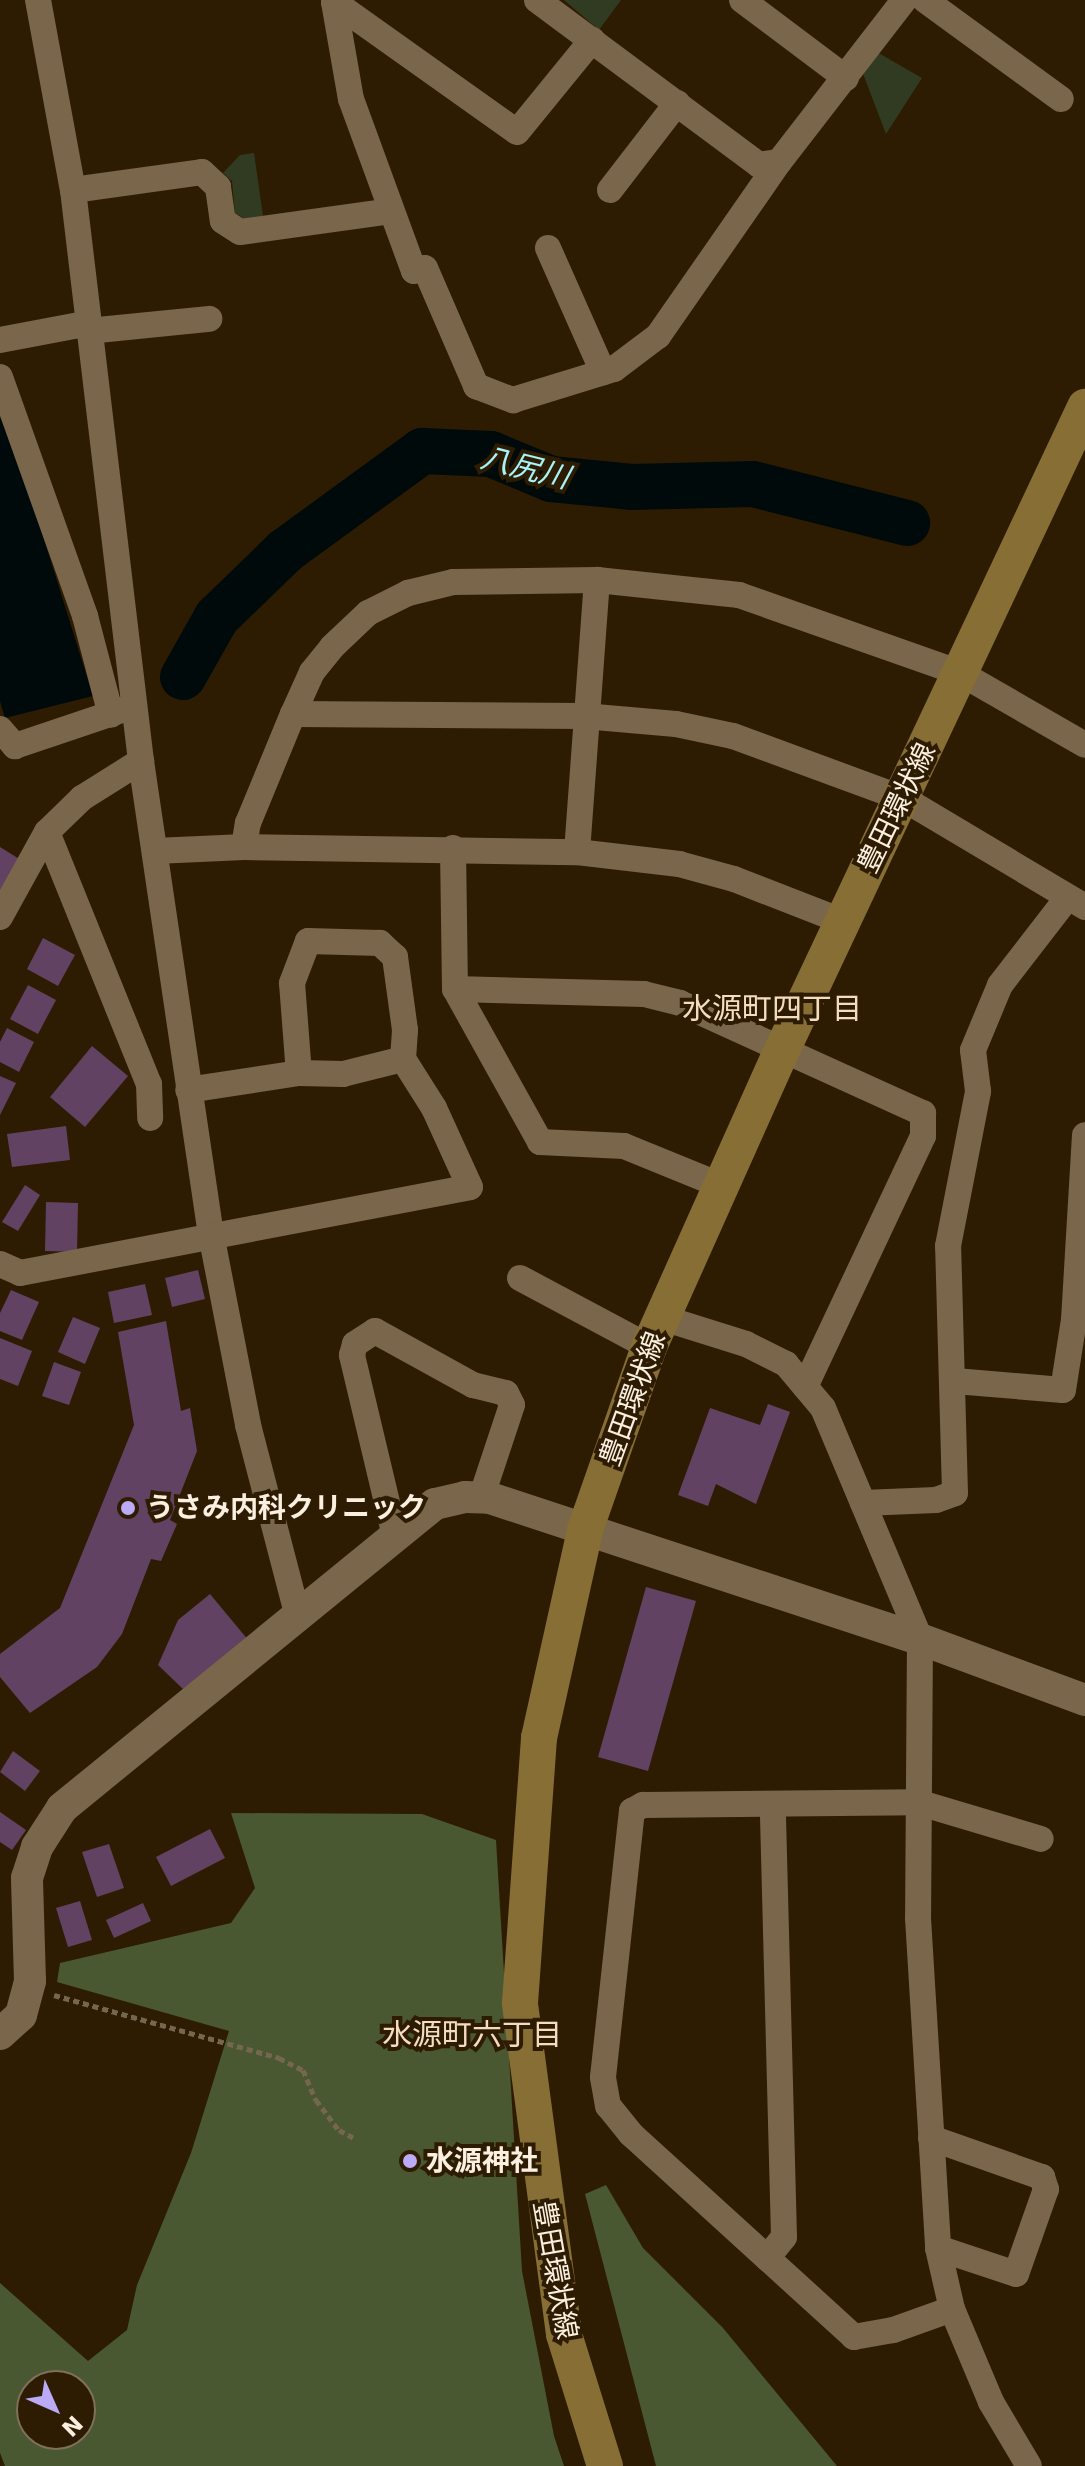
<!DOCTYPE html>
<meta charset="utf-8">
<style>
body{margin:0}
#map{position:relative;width:1085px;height:2466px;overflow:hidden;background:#2d1c02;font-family:"DejaVu Sans","Noto Sans JP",sans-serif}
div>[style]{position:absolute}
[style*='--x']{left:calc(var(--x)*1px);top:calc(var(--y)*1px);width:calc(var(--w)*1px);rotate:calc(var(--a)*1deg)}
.green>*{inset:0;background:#313b22}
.forest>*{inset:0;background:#495830}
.water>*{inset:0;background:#000a0b}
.river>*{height:46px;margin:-23px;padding:0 23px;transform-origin:23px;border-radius:23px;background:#000a0b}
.building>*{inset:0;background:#614262}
.path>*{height:5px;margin-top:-2.5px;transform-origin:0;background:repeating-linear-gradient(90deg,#756650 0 6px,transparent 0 10px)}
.minor>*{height:26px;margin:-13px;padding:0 13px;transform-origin:13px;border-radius:13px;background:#7a664a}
.tertiary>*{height:32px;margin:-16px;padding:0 16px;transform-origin:16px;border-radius:16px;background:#7a664a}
.secondary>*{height:36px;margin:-18px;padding:0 18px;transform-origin:18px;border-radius:18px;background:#876e35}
.dots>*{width:22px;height:22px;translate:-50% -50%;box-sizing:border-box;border:4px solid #2d1c02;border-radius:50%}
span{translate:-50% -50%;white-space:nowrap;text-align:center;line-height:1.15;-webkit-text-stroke:8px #2d1c02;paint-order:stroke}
.street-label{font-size:28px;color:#fbefe0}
.poi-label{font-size:28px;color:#fbefe0;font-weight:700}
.left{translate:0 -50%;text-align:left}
.water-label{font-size:30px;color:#a7f3fa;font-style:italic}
.neighbourhood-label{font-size:30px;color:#f4ddbe}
.north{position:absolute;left:16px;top:2370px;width:80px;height:80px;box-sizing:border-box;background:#2d1c02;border:2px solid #7f705b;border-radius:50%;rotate:135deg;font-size:22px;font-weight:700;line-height:32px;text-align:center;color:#fbefe0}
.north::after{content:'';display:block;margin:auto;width:28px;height:36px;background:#bbaaf6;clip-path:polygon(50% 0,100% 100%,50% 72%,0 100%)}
</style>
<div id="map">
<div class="green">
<i style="clip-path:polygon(564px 0,621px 0,599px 30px)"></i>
<i style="clip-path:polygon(875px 51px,922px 78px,886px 134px,862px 71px)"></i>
<i style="clip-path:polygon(254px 153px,263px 216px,245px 219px,235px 213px,232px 181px,223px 173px,240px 155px)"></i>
</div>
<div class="forest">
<i style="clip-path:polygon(evenodd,231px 1813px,422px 1814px,496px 1840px,522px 2271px,554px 2436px,564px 2466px,5px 2466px,0 2453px,0 2283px,88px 2361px,127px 2330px,137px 2285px,191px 2153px,229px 2031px,57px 1982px,60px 1963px,231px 1923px,255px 1888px,231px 1813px,32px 2386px,80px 2386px,80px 2434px,32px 2434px,32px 2386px)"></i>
<i style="clip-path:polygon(606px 2185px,643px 2248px,723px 2328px,837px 2466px,656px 2466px,585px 2194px)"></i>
</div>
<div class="water">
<i style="clip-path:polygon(0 417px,28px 488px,93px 696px,5px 718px,0 701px)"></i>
</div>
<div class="river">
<i style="--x:183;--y:677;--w:69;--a:-60.5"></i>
<i style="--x:217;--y:617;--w:95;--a:-44.1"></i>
<i style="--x:285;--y:551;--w:170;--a:-36.1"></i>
<i style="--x:422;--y:451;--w:69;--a:2.5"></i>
<i style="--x:491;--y:454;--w:65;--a:22.6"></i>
<i style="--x:551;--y:479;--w:81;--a:5.6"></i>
<i style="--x:632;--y:487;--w:121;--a:-1.4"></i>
<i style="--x:753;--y:484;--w:159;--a:14.2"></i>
</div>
<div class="building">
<i style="clip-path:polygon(0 847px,21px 860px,0 893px)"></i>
<i style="clip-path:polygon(43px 938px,75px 955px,58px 986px,27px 969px)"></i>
<i style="clip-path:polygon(28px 985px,56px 1000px,38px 1034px,10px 1019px)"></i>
<i style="clip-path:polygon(7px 1028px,34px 1042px,19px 1072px,0 1062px,0 1042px)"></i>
<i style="clip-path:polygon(92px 1046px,128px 1076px,85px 1127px,50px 1097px)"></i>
<i style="clip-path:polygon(0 1076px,16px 1083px,0 1115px)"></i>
<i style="clip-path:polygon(66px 1126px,70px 1160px,12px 1167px,7px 1134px)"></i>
<i style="clip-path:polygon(25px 1185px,40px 1195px,18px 1231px,2px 1222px)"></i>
<i style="clip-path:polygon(46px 1202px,78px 1203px,77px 1252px,45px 1251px)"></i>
<i style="clip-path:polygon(198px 1270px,205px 1299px,172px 1307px,165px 1278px)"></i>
<i style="clip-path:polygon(145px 1284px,152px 1315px,114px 1323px,108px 1292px)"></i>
<i style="clip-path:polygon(11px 1290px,39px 1302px,22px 1340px,0 1331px,0 1313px)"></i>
<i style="clip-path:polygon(73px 1317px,100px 1328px,85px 1364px,58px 1352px)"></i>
<i style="clip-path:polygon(166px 1321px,181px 1411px,190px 1408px,197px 1451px,170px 1520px,177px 1524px,161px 1561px,151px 1559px,122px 1634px,97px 1667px,30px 1713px,0 1677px,0 1654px,60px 1608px,134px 1425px,118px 1332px)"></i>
<i style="clip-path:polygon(0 1338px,32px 1351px,18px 1386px,0 1379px)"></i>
<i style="clip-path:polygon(54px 1362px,81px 1372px,69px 1405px,42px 1396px)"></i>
<i style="clip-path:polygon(768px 1404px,790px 1412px,756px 1504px,716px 1484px,708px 1506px,678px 1495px,710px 1408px,760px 1425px)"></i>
<i style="clip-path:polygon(646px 1587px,696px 1601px,648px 1771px,598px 1757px)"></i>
<i style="clip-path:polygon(210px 1594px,249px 1641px,183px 1689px,158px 1665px,178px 1620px)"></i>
<i style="clip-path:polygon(13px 1751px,40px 1771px,25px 1791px,0 1772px)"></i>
<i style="clip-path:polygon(0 1812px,26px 1830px,12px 1850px,0 1842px)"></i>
<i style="clip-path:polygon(210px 1829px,225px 1858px,171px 1886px,156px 1857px)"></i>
<i style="clip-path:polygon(109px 1844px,124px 1888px,97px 1897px,82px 1852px)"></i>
<i style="clip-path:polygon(80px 1901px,92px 1940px,68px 1947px,56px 1908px)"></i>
<i style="clip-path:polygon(143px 1903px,151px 1921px,114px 1938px,106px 1920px)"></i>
</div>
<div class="path">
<i style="--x:54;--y:1995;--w:234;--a:15.6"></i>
<i style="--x:279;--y:2058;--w:27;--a:27"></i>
<i style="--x:303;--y:2070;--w:33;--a:67"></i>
<i style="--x:316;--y:2100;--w:38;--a:53"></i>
<i style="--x:339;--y:2130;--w:17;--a:28"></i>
</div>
<div class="minor">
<i style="--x:38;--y:0;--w:193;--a:79.6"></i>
<i style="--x:73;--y:190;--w:575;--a:83.21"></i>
<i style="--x:141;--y:761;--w:478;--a:81.6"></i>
<i style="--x:211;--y:1234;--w:195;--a:79"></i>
<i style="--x:248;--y:1425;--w:194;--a:75.4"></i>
<i style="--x:537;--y:0;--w:277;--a:36.6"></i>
<i style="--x:759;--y:165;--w:20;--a:-9"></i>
<i style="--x:779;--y:162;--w:205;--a:-52.3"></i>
<i style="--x:742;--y:0;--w:130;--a:36.9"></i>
<i style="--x:925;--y:0;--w:168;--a:36.1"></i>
<i style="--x:334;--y:2;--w:98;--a:80.1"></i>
<i style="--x:351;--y:99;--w:183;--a:69.9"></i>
<i style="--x:414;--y:271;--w:11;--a:-15"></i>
<i style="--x:425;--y:268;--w:129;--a:66.6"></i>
<i style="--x:476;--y:386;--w:40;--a:21"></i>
<i style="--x:513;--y:400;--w:106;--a:-17.1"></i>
<i style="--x:614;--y:369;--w:55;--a:-36.9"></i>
<i style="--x:658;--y:336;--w:212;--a:-55.2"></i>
<i style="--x:334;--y:2;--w:224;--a:35.4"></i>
<i style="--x:517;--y:132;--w:119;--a:-50.8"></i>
<i style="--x:73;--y:190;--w:130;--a:-7.9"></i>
<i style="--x:202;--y:172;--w:22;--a:43"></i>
<i style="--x:218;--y:187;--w:34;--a:82"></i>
<i style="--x:223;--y:221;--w:20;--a:33"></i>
<i style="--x:240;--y:232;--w:152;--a:-7.9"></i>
<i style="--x:610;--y:190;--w:110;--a:-52.4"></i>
<i style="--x:548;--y:248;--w:136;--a:66.1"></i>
<i style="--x:88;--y:331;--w:122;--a:-5.7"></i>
<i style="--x:0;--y:340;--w:86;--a:-10.7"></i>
<i style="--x:0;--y:377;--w:254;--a:70.4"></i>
<i style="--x:85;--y:616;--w:102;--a:75.3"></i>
<i style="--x:293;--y:714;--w:291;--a:0.4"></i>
<i style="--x:584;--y:716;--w:92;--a:5"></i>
<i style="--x:676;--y:724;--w:58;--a:11.9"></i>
<i style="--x:733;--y:736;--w:182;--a:20.2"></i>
<i style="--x:904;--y:799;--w:211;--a:30.8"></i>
<i style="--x:0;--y:729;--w:23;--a:49"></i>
<i style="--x:15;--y:746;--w:116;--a:-18.6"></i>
<i style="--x:47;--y:832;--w:272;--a:68"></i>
<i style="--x:149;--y:1084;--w:34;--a:88"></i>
<i style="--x:244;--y:847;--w:24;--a:-81"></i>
<i style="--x:248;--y:823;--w:118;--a:-67.6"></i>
<i style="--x:293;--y:714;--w:46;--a:-65.7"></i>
<i style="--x:312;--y:672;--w:32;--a:-51"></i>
<i style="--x:332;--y:647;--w:50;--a:-43.4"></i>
<i style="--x:368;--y:613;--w:45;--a:-26.6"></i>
<i style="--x:408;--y:593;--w:46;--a:-13.7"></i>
<i style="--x:453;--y:582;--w:144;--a:-0.8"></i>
<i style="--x:597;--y:580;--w:143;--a:6"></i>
<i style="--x:739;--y:595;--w:234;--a:19.4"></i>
<i style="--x:960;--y:673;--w:144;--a:29.9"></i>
<i style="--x:453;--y:848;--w:141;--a:89.2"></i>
<i style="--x:455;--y:989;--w:175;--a:60.9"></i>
<i style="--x:540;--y:1142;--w:84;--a:2.7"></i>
<i style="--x:624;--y:1146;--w:106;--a:22.2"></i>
<i style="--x:155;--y:851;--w:89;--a:-2.6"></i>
<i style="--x:244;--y:847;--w:333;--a:0.9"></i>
<i style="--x:577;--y:852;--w:103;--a:6.7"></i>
<i style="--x:679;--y:864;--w:57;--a:15.3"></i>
<i style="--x:734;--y:879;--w:116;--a:21.3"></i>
<i style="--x:577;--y:852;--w:273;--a:-85.8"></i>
<i style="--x:0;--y:917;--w:97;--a:-61.1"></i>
<i style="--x:47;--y:832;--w:49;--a:-44.2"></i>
<i style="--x:82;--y:798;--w:70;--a:-32.1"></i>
<i style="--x:455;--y:989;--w:189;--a:1.5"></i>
<i style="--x:644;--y:994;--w:37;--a:14"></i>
<i style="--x:680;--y:1003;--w:267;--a:24.4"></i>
<i style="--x:923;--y:1113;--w:23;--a:90"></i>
<i style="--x:923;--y:1136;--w:277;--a:115.2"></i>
<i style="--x:299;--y:1073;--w:44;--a:1.3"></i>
<i style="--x:343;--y:1074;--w:62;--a:-14"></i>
<i style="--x:0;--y:1264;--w:22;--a:24"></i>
<i style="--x:20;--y:1273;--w:458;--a:-10.8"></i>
<i style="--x:470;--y:1187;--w:87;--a:-114.5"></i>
<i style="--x:434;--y:1108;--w:58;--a:-122.3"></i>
<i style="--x:403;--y:1059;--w:29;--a:-86"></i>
<i style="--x:405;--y:1030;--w:74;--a:-97.8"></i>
<i style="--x:395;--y:957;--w:21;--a:-137"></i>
<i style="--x:380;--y:943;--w:72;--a:-178.4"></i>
<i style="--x:308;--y:941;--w:45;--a:110.9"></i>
<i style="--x:292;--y:983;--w:90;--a:85.6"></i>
<i style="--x:299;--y:1073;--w:112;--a:171.3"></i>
<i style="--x:520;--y:1278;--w:146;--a:28.1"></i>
<i style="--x:663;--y:1318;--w:87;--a:17.4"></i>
<i style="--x:746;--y:1344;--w:45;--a:26.6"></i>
<i style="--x:786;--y:1364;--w:57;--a:49.9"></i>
<i style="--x:823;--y:1408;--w:251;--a:67.2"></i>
<i style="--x:920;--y:1639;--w:279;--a:90.4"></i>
<i style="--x:918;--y:1918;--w:331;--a:86.5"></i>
<i style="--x:938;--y:2248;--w:63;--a:77.1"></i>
<i style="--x:952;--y:2309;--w:101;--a:67.2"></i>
<i style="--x:991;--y:2402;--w:74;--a:59.3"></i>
<i style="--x:955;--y:1381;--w:108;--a:4.8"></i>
<i style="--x:1063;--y:1390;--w:71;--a:-81.1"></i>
<i style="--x:1074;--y:1320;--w:185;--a:-86.6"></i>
<i style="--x:863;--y:1503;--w:73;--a:-2.4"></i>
<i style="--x:936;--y:1500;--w:20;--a:-20"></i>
<i style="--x:955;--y:1493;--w:247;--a:-91.6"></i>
<i style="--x:948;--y:1246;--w:158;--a:-79"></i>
<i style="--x:978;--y:1091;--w:41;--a:-97"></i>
<i style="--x:973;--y:1050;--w:70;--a:-67.4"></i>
<i style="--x:1000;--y:985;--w:111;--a:-52.3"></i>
<i style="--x:395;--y:1536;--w:186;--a:-103.4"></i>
<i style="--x:352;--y:1355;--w:11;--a:-75"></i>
<i style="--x:355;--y:1344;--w:24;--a:-33"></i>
<i style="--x:375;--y:1331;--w:112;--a:28.9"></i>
<i style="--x:473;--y:1385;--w:34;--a:14"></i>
<i style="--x:506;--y:1393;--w:13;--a:63"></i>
<i style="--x:512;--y:1405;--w:98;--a:108.4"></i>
<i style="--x:931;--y:2138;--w:118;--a:19.4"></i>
<i style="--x:1042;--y:2177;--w:13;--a:72"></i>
<i style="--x:1046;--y:2189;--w:90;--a:109.4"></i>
<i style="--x:1016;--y:2274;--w:82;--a:-161.6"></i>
<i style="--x:767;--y:2258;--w:27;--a:-51"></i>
<i style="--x:784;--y:2237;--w:431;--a:-91.5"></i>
<i style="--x:952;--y:2309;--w:63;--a:160.4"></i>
<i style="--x:893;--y:2330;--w:40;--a:170"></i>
<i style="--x:854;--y:2337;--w:302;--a:-137.7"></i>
<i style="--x:631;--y:2134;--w:36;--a:-129"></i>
<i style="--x:608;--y:2106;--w:29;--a:-100"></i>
<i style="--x:603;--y:2077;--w:268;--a:-83.8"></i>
<i style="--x:632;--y:1811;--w:13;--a:-29"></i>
<i style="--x:643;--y:1805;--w:274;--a:-0.6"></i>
<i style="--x:917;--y:1802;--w:129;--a:16.6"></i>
</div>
<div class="tertiary">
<i style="--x:0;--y:2034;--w:28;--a:-42"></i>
<i style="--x:21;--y:2015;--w:35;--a:-75"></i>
<i style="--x:30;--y:1981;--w:103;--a:-91.7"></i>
<i style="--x:27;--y:1878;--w:33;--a:-72"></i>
<i style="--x:37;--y:1847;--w:46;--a:-57.3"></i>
<i style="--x:62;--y:1808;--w:481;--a:-39.2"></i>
<i style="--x:435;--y:1504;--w:31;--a:-13"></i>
<i style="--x:465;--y:1497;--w:25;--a:2"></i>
<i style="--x:490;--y:1498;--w:453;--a:18.2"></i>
<i style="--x:920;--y:1639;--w:176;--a:20.3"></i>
</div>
<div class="secondary">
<i style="--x:605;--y:2466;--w:138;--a:-107.3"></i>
<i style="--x:564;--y:2334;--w:334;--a:-97.6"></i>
<i style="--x:520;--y:2003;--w:266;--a:-85.9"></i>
<i style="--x:539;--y:1738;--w:213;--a:-77.5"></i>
<i style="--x:585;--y:1530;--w:194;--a:-70.7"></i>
<i style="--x:649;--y:1347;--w:328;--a:-65.9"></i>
<i style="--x:783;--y:1048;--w:709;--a:-64.77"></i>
</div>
<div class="dots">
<i style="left:128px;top:1508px;background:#bbaaf6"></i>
<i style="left:410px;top:2161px;background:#bbaaf6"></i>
</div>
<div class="street-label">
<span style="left:897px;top:808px;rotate:-64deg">豊田環状線</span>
<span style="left:633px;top:1399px;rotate:-70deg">豊田環状線</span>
<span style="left:555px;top:2270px;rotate:80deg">豊田環状線</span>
</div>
<div class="poi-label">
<span class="left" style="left:146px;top:1508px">うさみ内科クリニック</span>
<span class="left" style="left:426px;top:2161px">水源神社</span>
</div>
<div class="water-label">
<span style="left:525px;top:468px;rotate:14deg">八尻川</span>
</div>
<div class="neighbourhood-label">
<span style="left:772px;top:1009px">水源町四丁目</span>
<span style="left:472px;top:2035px">水源町六丁目</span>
</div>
<div class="north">N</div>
</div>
